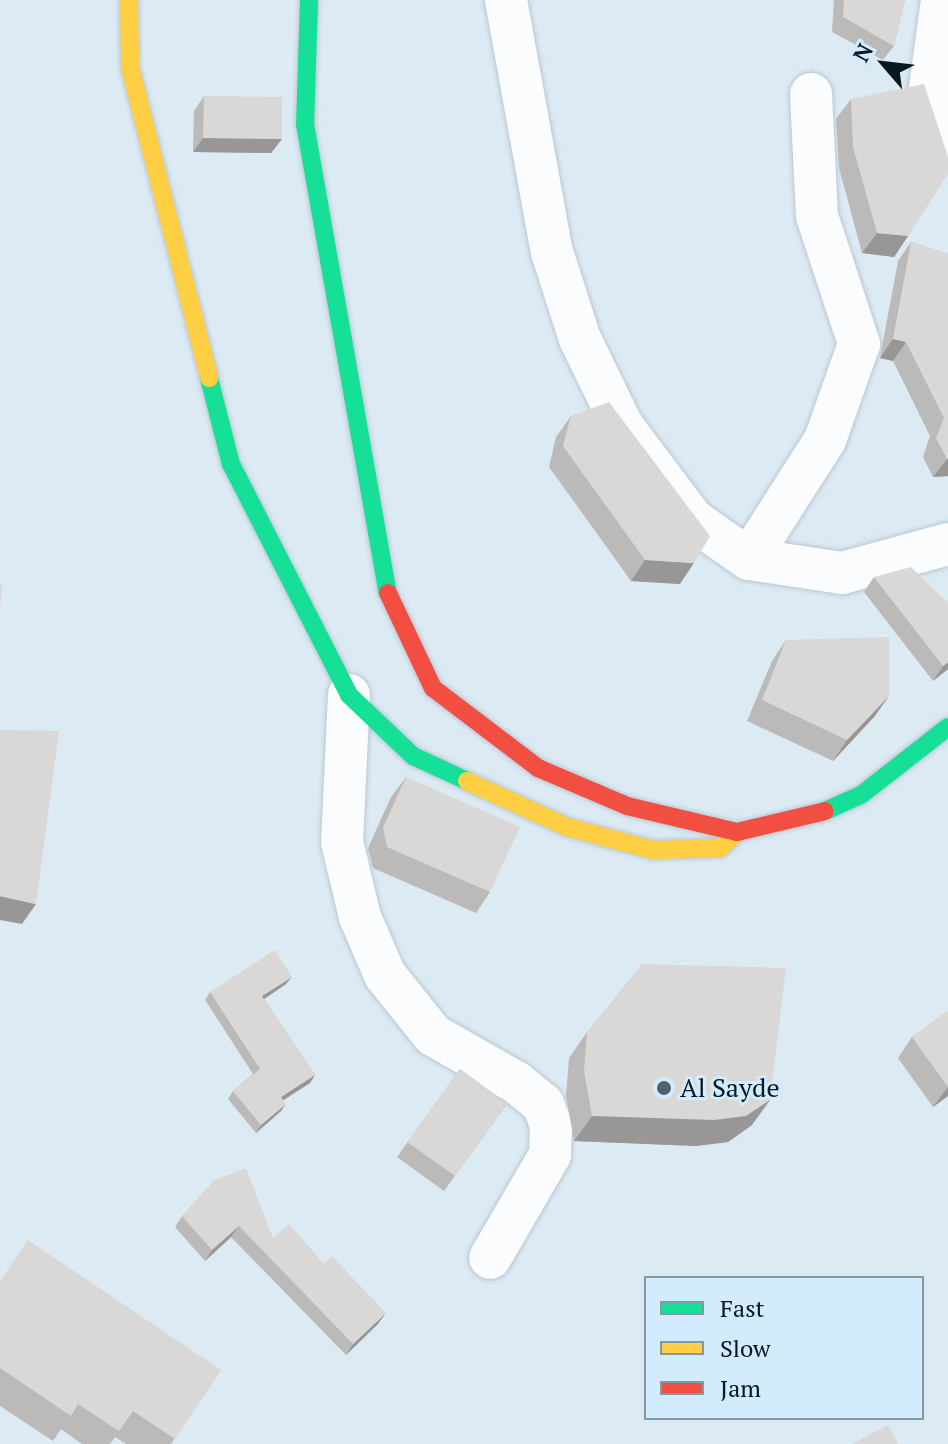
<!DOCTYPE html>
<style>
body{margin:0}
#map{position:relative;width:948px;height:1444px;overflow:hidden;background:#dceaf4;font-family:"PT Serif",serif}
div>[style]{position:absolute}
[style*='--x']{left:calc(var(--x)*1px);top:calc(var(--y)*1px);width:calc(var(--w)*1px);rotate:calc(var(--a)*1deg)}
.roads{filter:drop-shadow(0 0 2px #b9c8d2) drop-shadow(0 0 2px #b9c8d2)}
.street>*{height:42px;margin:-21px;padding:0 21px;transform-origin:21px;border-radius:21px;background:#fafcfd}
.fast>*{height:18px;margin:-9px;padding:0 9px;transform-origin:9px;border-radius:9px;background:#16e098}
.slow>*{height:18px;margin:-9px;padding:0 9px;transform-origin:9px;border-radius:9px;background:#ffcf43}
.jam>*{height:18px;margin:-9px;padding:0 9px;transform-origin:9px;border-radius:9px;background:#f24e42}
.wall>*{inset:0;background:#bbbab8}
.shaded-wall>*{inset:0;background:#989796}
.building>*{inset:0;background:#d9d8d6}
.dots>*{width:22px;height:22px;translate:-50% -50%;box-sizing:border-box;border:4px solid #d2ecfe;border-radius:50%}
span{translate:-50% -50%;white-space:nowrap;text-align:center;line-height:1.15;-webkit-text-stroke:6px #d2ecfe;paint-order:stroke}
.poi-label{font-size:26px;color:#081923}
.left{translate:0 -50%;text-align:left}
.legend{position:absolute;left:644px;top:1276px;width:280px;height:144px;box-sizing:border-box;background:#d2ecfe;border:2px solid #8198a6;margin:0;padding:10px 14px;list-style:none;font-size:24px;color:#081923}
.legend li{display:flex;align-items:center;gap:16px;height:40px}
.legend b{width:40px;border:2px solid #8198a6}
.north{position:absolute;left:844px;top:24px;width:80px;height:80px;-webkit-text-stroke:6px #d2ecfe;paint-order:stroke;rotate:298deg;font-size:22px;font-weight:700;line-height:32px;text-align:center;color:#081923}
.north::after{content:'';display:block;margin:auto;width:28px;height:36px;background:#081923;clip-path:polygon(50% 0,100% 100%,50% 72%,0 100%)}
</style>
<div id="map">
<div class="roads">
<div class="street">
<i style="--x:506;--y:0;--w:256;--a:79.7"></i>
<i style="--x:552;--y:252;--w:91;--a:72.2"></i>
<i style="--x:580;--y:339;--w:98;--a:64"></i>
<i style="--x:623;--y:427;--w:116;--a:53"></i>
<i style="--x:693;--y:520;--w:68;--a:34.9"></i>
<i style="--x:942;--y:0;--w:89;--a:97.8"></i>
<i style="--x:930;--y:88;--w:65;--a:73.8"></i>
<i style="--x:811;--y:94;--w:122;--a:87.2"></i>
<i style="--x:817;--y:216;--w:135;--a:71.8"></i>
<i style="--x:859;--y:344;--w:102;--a:109.5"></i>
<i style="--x:825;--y:440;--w:141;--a:122.6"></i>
<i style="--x:749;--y:559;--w:94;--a:8.6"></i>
<i style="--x:842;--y:573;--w:110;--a:-15.3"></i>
<i style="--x:349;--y:695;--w:147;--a:92.7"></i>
<i style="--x:342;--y:842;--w:77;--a:76.5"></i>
<i style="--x:360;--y:917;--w:63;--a:66.7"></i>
<i style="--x:385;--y:975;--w:77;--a:51.3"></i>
<i style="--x:433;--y:1035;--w:97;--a:29.7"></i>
<i style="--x:517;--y:1083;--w:33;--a:39"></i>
<i style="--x:543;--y:1104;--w:22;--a:69"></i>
<i style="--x:551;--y:1125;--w:30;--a:92"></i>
<i style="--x:550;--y:1155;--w:119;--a:120.2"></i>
</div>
<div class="fast">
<i style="--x:309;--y:0;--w:124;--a:91.8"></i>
<i style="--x:305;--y:124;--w:476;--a:80"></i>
<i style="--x:209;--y:378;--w:89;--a:75.7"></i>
<i style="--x:231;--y:464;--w:259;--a:62.9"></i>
<i style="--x:349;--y:695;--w:88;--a:43.6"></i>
<i style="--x:413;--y:756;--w:60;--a:24.8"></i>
<i style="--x:825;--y:811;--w:39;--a:-24"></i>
<i style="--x:861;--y:795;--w:110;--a:-38"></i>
</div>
<div class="slow">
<i style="--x:129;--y:0;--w:67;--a:89.1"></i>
<i style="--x:130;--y:67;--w:321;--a:75.7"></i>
<i style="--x:467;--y:781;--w:110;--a:24.7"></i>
<i style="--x:567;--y:827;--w:89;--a:15"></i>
<i style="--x:653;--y:850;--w:67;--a:-1.7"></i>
<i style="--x:720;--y:848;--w:22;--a:-43"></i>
</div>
<div class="jam">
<i style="--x:388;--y:593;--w:105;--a:64.7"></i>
<i style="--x:433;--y:688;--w:132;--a:37.3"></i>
<i style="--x:538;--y:768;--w:97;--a:23.1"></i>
<i style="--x:627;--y:806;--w:113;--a:13.3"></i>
<i style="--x:737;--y:832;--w:90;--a:-13.4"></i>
</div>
</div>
<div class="wall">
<i style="clip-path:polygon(834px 0,905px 0,894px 46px,883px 60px,832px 32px)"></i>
<i style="clip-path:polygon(204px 96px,282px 139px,271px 153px,193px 152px,194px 111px)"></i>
<i style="clip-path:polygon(851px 99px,908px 236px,894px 257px,862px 253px,839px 168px,836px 119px)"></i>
<i style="clip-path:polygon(911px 242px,948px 254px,948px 476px,933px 477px,923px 457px,930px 436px,893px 361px,880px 358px,898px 261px)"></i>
<i style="clip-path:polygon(571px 416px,680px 584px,631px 581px,549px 467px,556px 437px)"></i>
<i style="clip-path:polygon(874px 577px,948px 669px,933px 681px,864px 592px)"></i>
<i style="clip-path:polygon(786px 640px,889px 696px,874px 717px,833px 761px,747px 721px,772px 661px)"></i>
<i style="clip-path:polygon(406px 777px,490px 892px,476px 913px,373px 868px,368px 848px,391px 797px)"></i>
<i style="clip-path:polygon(286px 984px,264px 999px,315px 1075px,310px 1083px,283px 1100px,281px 1111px,256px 1133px,228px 1099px,233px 1091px,253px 1074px,205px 1000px,210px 992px)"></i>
<i style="clip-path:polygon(948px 1011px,948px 1096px,933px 1107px,898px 1058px,912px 1037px)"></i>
<i style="clip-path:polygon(587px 1032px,752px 1125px,728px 1142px,696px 1146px,574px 1141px,566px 1096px,569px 1058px)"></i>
<i style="clip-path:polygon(460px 1069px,507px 1104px,444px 1191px,397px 1157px)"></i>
<i style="clip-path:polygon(215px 1180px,273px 1238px,324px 1264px,378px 1324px,346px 1355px,231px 1237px,205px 1261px,175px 1227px,182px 1216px)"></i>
<i style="clip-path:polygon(0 1280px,221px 1370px,171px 1444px,126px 1444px,115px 1437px,110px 1444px,82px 1444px,61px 1429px,53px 1441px,0 1406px)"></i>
</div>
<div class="shaded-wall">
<i style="clip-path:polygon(203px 138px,282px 139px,271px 153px,193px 152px)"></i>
<i style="clip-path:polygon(877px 233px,908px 236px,894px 257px,862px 253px)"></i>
<i style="clip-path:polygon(893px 339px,906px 342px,893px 361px,880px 358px)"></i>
<i style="clip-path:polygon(947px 459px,948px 459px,948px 476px,933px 477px)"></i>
<i style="clip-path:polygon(645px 560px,694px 563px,680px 584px,631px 581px)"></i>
<i style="clip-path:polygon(948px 662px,948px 669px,933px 681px,943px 666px)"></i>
<i style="clip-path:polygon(889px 696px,874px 717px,833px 761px,847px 740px)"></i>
<i style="clip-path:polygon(0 896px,36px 904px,22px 924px,0 920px)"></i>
<i style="clip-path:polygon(292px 977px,286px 984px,257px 1004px,262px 996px)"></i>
<i style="clip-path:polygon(315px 1075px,310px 1083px,276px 1105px,281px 1097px)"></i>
<i style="clip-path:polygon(948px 1086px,948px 1096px,933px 1107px,948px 1087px)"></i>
<i style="clip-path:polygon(770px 1100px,752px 1125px,728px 1142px,696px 1146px,574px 1141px,592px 1116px)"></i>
<i style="clip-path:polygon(286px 1104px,281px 1111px,256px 1133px,261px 1125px)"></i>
<i style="clip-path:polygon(239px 1226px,231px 1237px,205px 1261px,212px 1250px)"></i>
<i style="clip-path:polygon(386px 1313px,378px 1324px,346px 1355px,353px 1344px)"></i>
</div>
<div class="building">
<i style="clip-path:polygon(844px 0,905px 0,894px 46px,843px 17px)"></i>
<i style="clip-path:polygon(924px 84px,948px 157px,948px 174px,908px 236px,877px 233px,853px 147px,851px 99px)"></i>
<i style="clip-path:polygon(204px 96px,282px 97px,282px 139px,203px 138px)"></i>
<i style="clip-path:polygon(911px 242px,948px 254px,948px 459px,947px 459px,936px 438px,944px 418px,906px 342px,893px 339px)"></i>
<i style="clip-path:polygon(609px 402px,710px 536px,694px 563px,645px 560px,563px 446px,571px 416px)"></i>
<i style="clip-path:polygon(911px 567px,948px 603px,948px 662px,943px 666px,874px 577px)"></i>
<i style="clip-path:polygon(0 581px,2px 587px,0 609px)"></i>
<i style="clip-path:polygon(889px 637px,889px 696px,847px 740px,762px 700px,786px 640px)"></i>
<i style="clip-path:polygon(0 730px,59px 731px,36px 904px,0 896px)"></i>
<i style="clip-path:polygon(406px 777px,520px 827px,490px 892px,387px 847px,383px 828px)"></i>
<i style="clip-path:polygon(275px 950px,292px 977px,262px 996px,315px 1075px,281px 1097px,286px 1104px,261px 1125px,233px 1091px,260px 1069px,210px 992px)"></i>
<i style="clip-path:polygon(642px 964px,786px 968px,770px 1100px,746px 1116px,714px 1120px,592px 1116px,584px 1071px,587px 1032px)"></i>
<i style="clip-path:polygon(948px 1011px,948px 1087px,912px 1037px)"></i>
<i style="clip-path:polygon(460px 1069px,507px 1104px,455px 1176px,407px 1142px)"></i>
<i style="clip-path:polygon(246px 1168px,273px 1238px,289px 1224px,324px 1264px,332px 1256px,386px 1313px,353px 1344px,239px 1226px,212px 1250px,182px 1216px,215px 1180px)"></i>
<i style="clip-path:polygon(28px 1240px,221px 1370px,175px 1439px,133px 1411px,119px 1431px,78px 1404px,71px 1416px,0 1368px,0 1281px)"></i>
<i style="clip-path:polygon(888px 1425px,898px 1444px,852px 1444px)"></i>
</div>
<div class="dots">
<i style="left:664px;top:1088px;background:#52626c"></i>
</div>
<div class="poi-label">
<span class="left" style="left:680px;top:1088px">Al Sayde</span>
</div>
<ul class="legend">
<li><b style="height:10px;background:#16e098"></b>Fast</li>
<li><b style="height:10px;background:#ffcf43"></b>Slow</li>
<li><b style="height:10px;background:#f24e42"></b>Jam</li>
</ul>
<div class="north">N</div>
</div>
